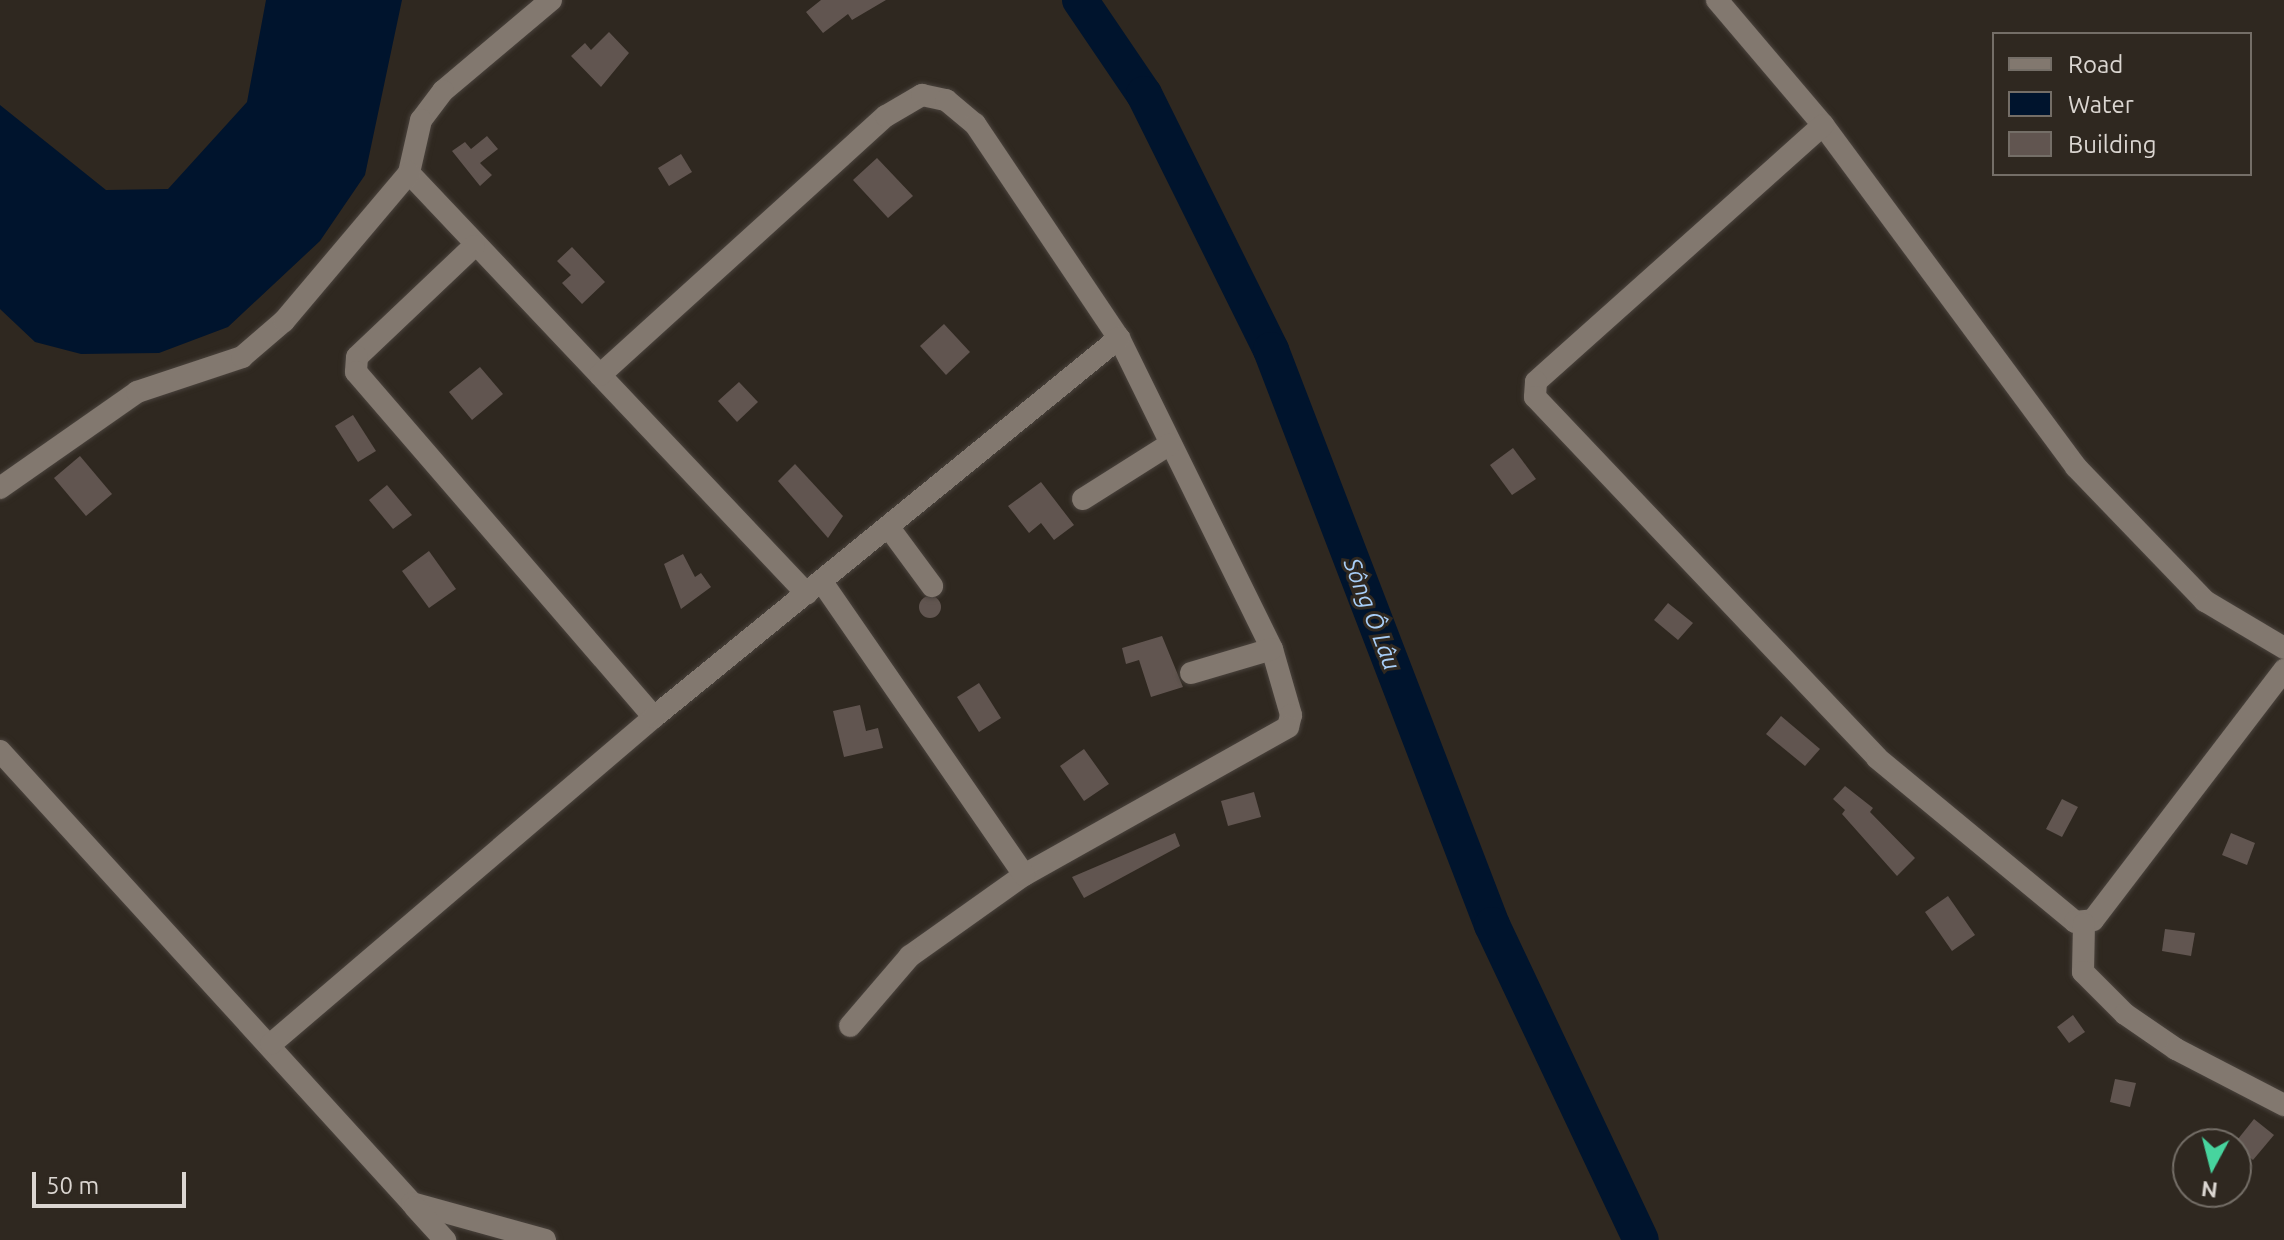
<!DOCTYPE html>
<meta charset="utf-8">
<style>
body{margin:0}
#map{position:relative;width:2284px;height:1240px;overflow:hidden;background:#2f2820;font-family:Ubuntu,sans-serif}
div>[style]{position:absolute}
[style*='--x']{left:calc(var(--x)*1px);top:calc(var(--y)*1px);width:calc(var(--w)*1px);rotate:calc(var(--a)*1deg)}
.water>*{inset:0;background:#00142d}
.river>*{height:36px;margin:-18px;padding:0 18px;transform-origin:18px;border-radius:18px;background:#00142d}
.building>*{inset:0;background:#615550}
.round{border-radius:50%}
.roads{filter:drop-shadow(0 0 2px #4a433d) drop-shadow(0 0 2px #4a433d)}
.minor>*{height:22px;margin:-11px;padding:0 11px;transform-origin:11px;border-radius:11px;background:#82786f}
span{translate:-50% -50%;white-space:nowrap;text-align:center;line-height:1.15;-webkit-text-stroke:6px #2f2820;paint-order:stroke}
.water-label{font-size:24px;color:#a8cef7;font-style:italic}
.legend{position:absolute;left:1992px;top:32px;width:260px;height:144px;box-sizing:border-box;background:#2f2820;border:2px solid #746e67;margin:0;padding:10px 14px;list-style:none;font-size:24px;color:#dbd6d1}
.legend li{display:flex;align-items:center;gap:16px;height:40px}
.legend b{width:40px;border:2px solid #746e67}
.north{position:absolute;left:2172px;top:1128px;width:80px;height:80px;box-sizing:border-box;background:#2f2820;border:2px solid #746e67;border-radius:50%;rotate:187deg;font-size:22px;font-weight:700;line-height:32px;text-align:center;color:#dbd6d1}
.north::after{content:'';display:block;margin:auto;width:28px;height:36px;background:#47d49e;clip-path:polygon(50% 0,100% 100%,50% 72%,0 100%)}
.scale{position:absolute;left:32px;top:1172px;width:154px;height:36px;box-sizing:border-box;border:4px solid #dbd6d1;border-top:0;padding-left:10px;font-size:24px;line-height:28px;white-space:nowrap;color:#dbd6d1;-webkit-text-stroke:6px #2f2820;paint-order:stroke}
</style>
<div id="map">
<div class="water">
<i style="clip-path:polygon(266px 0,402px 0,365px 175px,320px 241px,228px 327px,159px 353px,81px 354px,35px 342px,0 309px,0 105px,106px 190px,168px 189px,247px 102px)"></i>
</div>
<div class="river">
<i style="--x:1080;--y:0;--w:114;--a:55.8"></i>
<i style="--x:1144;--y:94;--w:286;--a:63.6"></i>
<i style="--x:1271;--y:350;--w:616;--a:68.98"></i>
<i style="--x:1492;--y:925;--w:348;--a:64.7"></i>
</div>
<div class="building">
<i style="clip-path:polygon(821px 0,886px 0,852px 20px,848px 14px,823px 33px,806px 12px)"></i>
<i style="clip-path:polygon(609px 32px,629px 53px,601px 87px,571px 56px,585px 43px,591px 50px)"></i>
<i style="clip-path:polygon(487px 136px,498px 149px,480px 163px,492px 175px,480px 186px,452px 151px,465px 142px,471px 149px)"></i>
<i style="clip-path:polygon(681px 154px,692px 172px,669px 186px,658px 168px)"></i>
<i style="clip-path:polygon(877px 158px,913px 196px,888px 218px,853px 180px)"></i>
<i style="clip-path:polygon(572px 247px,605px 282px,582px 304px,562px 283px,571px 275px,557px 261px)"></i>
<i style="clip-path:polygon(944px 324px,970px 352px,946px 375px,920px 346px)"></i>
<i style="clip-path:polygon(480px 367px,503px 394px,472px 420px,449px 392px)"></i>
<i style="clip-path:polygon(739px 382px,758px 402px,737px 422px,718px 401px)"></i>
<i style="clip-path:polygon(353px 415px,376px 451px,358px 462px,335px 426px)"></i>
<i style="clip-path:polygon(1513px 448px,1536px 479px,1512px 495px,1490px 465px)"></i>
<i style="clip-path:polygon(80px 456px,112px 494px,86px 516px,54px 478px)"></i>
<i style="clip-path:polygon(795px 464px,843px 516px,828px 538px,778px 481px)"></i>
<i style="clip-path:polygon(1041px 482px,1074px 525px,1054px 540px,1041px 523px,1029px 533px,1008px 506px)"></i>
<i style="clip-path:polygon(387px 485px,412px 515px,393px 529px,369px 500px)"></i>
<i style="clip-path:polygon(429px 551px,456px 589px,429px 608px,402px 571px)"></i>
<i style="clip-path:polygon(683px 554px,695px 577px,701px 573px,711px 587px,681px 609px,664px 564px)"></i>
<i class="round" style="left:919px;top:596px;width:22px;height:22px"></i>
<i style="clip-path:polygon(1668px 603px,1693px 623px,1678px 640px,1654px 620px)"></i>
<i style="clip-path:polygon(1162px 636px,1183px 687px,1151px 697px,1139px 660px,1126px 664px,1122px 648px)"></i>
<i style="clip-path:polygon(979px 683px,1001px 718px,979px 732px,957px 697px)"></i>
<i style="clip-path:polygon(860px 705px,866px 731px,878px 728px,883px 748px,844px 757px,833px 711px)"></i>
<i style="clip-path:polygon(1781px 716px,1820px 749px,1805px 766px,1766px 734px)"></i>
<i style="clip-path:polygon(1084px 749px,1109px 784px,1084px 801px,1060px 766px)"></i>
<i style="clip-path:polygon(1845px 786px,1873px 808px,1870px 812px,1915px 858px,1897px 876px,1842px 814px,1845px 810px,1833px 799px)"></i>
<i style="clip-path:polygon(1254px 792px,1261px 817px,1228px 826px,1221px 801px)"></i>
<i style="clip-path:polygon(2062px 799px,2078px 807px,2062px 837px,2046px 829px)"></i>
<i style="clip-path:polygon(1175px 833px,1180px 846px,1084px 898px,1072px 877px)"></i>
<i style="clip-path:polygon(2231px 833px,2255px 843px,2247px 865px,2222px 855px)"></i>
<i style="clip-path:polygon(1948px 896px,1975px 935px,1952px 951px,1925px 912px)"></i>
<i style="clip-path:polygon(2165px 929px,2195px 933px,2191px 956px,2162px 951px)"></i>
<i style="clip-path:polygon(2073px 1015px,2085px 1032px,2069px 1043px,2057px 1027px)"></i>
<i style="clip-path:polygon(2115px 1079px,2136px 1083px,2130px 1107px,2110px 1102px)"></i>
<i style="clip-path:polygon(2254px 1119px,2274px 1135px,2253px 1160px,2234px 1144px)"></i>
</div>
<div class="roads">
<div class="minor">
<i style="--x:551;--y:0;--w:141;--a:139.9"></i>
<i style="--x:443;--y:91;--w:36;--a:127"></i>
<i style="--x:421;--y:120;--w:54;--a:102.8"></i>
<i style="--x:409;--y:173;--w:579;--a:46.61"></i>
<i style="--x:1717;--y:0;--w:164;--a:49.7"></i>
<i style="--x:1823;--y:125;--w:425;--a:53.5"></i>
<i style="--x:2076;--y:467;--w:186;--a:46.1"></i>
<i style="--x:2205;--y:601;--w:92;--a:30.7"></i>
<i style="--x:1823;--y:125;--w:385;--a:138.2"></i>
<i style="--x:1536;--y:382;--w:15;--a:94"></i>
<i style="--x:1535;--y:397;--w:497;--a:46.5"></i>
<i style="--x:1877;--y:758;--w:257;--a:39.6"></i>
<i style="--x:2075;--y:922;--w:18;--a:-6"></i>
<i style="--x:2093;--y:920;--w:315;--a:-52.6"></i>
<i style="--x:474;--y:246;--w:161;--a:136.5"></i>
<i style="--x:357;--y:357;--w:15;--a:94"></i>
<i style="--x:356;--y:372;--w:456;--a:49.2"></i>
<i style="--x:600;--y:375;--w:386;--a:-42.2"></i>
<i style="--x:886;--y:116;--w:42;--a:-30.3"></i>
<i style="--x:922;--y:95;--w:25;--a:12"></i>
<i style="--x:946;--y:100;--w:38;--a:40"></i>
<i style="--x:975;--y:124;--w:258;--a:56.1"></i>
<i style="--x:1119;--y:338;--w:347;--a:63.8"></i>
<i style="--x:1272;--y:649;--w:69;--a:73.9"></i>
<i style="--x:1291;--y:715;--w:12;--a:104"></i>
<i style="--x:1288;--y:727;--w:303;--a:150.7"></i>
<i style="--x:1024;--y:875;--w:140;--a:144.6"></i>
<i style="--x:910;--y:956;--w:92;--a:130.6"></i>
<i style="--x:0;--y:488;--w:167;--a:-35"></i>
<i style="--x:137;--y:392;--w:111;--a:-18.4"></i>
<i style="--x:242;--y:357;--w:55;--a:-40.6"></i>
<i style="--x:284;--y:321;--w:194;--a:-49.8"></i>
<i style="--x:1083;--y:499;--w:103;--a:-32.3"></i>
<i style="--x:890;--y:529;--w:71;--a:53.6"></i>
<i style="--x:822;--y:582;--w:356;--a:55.4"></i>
<i style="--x:1191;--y:673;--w:84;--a:-16.5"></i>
<i style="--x:0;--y:751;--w:612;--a:47.65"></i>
<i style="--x:412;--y:1203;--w:138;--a:15.5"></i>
<i style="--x:2084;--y:924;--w:48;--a:91.2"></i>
<i style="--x:2083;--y:972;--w:59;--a:45"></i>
<i style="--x:2125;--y:1014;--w:62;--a:34.5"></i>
<i style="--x:2176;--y:1049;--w:122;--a:27.4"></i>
<i style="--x:271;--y:1044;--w:504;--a:-40.49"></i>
<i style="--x:654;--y:717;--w:600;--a:-39.18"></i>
<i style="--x:415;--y:1207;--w:45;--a:47.7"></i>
</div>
</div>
<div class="water-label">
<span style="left:1372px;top:614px;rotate:69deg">Sông Ô Lâu</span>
</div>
<ul class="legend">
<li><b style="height:10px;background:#82786f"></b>Road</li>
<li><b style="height:22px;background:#00142d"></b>Water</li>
<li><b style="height:22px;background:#615550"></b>Building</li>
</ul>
<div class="north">N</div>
<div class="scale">50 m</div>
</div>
